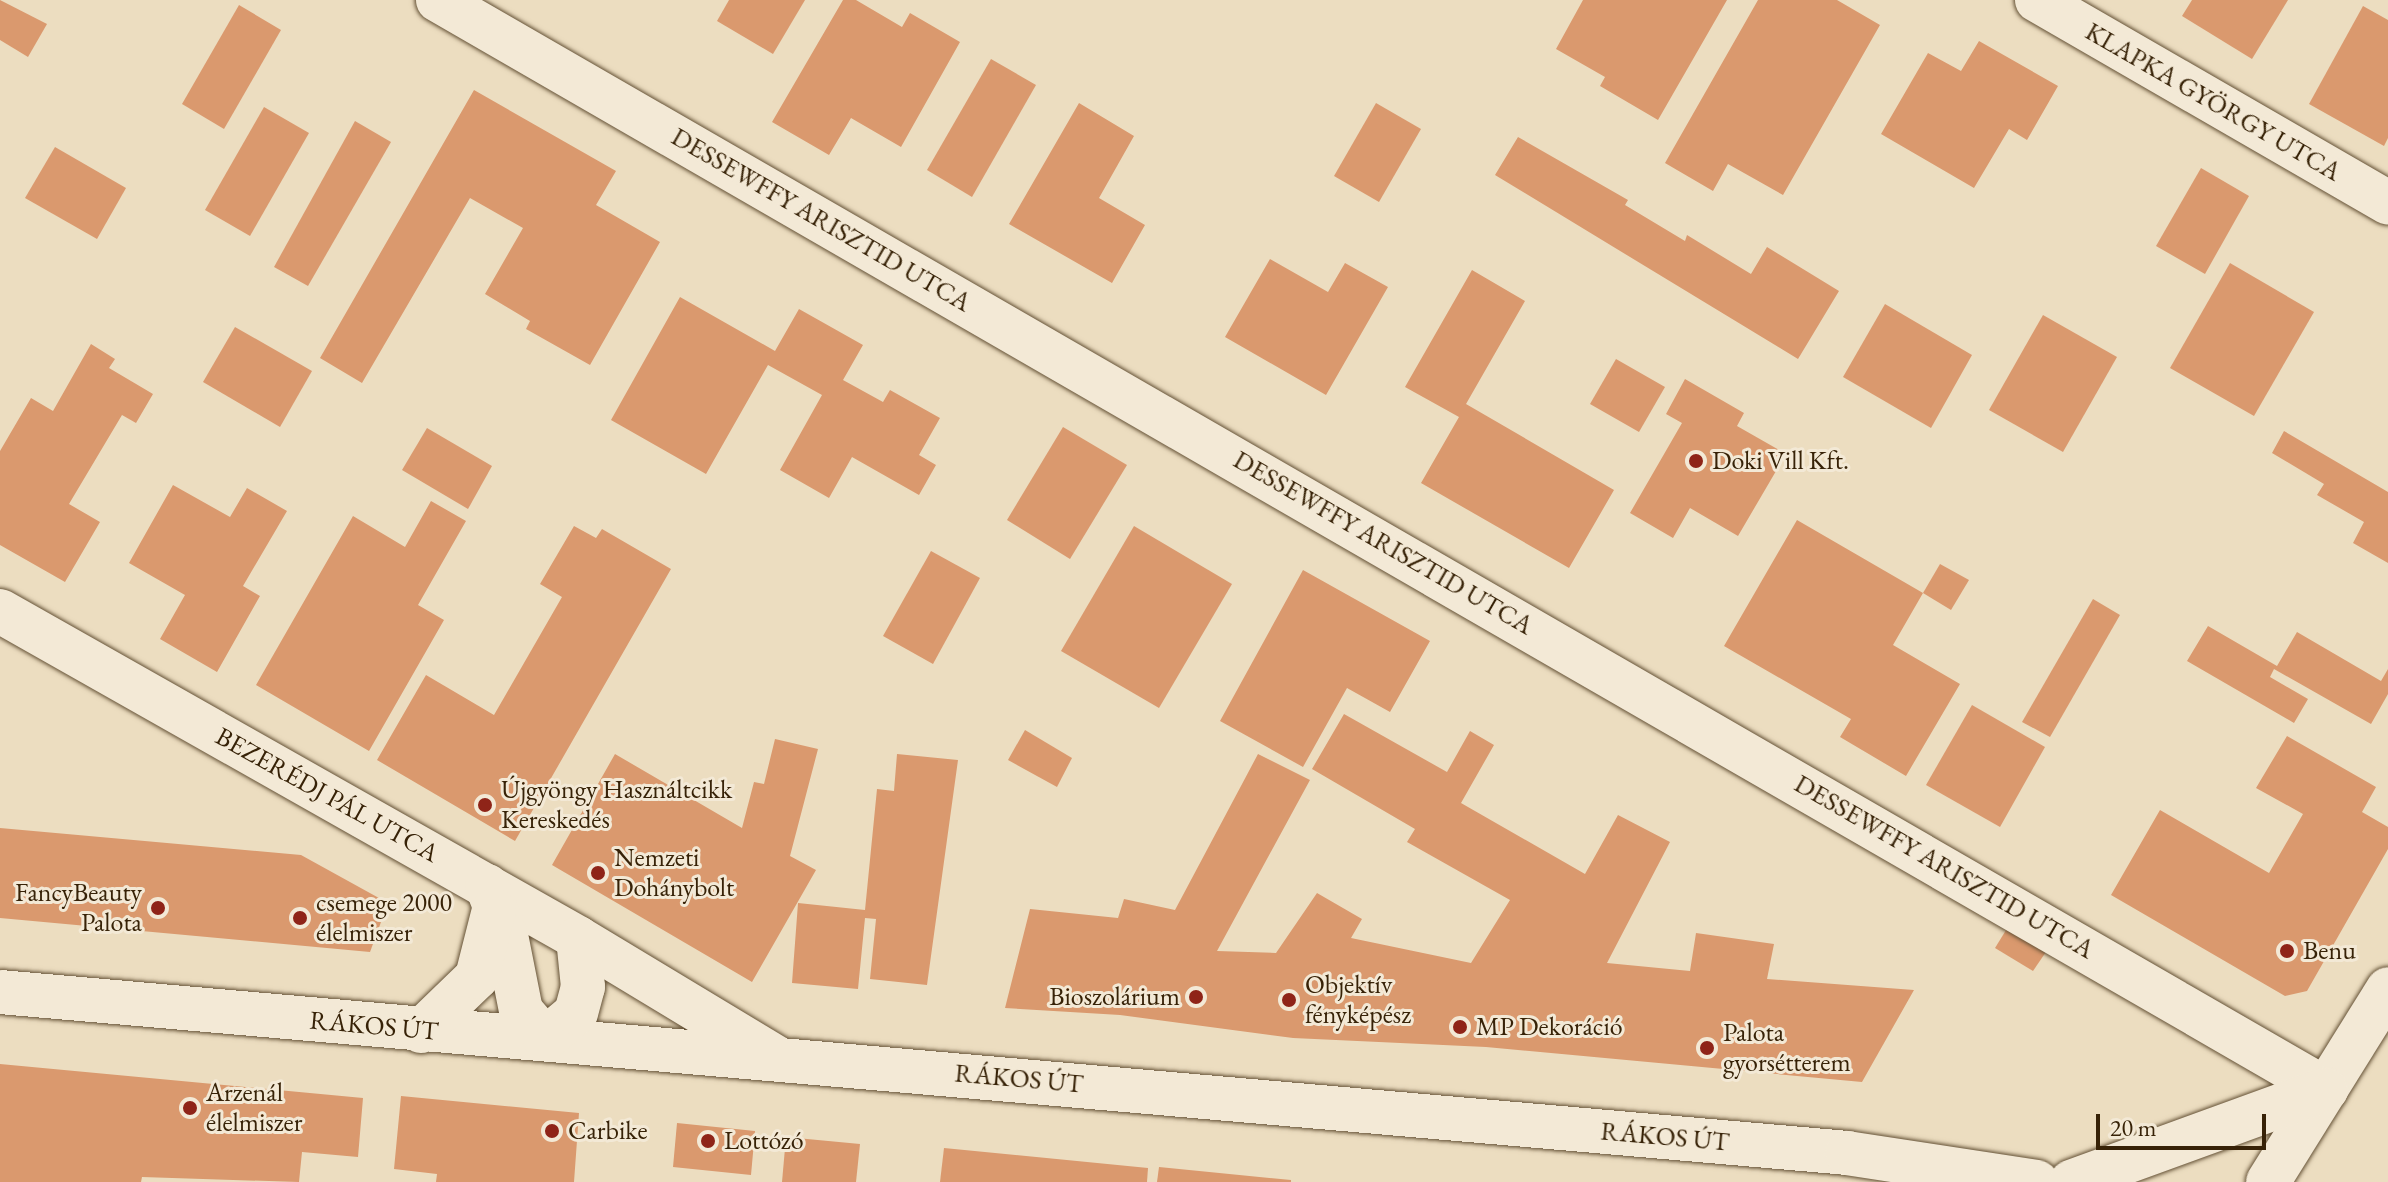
<!DOCTYPE html>
<meta charset="utf-8">
<style>
body{margin:0}
#map{position:relative;width:2388px;height:1182px;overflow:hidden;background:#ecddc0;font-family:"EB Garamond",serif}
div>[style]{position:absolute}
[style*='--x']{left:calc(var(--x)*1px);top:calc(var(--y)*1px);width:calc(var(--w)*1px);rotate:calc(var(--a)*1deg)}
.building>*{inset:0;background:#da996e}
.roads{filter:drop-shadow(0 0 2px #645135) drop-shadow(0 0 2px #645135)}
.street>*{height:44px;margin:-22px;padding:0 22px;transform-origin:22px;border-radius:22px;background:#f3e9d6}
.secondary>*{height:44px;margin:-22px;padding:0 22px;transform-origin:22px;border-radius:22px;background:#f3e9d6}
.dots>*{width:22px;height:22px;translate:-50% -50%;box-sizing:border-box;border:4px solid #f3e9d6;border-radius:50%}
span{translate:-50% -50%;white-space:nowrap;text-align:center;line-height:1.15;-webkit-text-stroke:6px #f3e9d6;paint-order:stroke}
.street-label{font-size:26px;color:#372207}
.poi-label{font-size:26px;color:#372207}
.left{translate:0 -50%;text-align:left}
.right{translate:-100% -50%;text-align:right}
.scale{position:absolute;left:2096px;top:1114px;width:170px;height:36px;box-sizing:border-box;border:4px solid #372207;border-top:0;padding-left:10px;font-size:24px;line-height:28px;white-space:nowrap;color:#372207;-webkit-text-stroke:6px #f3e9d6;paint-order:stroke}
</style>
<div id="map">
<div class="building">
<i style="clip-path:polygon(0 0,47px 24px,28px 57px,0 40px)"></i>
<i style="clip-path:polygon(729px 0,805px 0,773px 54px,717px 21px)"></i>
<i style="clip-path:polygon(843px 0,856px 0,902px 27px,910px 13px,960px 42px,901px 147px,851px 118px,829px 155px,772px 122px)"></i>
<i style="clip-path:polygon(1583px 0,1727px 0,1658px 120px,1600px 86px,1605px 77px,1556px 49px)"></i>
<i style="clip-path:polygon(1758px 0,1837px 0,1880px 25px,1783px 195px,1728px 164px,1713px 191px,1665px 163px)"></i>
<i style="clip-path:polygon(2192px 0,2288px 0,2252px 59px,2182px 16px)"></i>
<i style="clip-path:polygon(239px 5px,281px 30px,224px 129px,182px 104px)"></i>
<i style="clip-path:polygon(2363px 6px,2388px 20px,2388px 138px,2384px 146px,2309px 104px)"></i>
<i style="clip-path:polygon(1979px 41px,2058px 86px,2027px 140px,2009px 129px,1974px 188px,1881px 134px,1928px 53px,1961px 71px)"></i>
<i style="clip-path:polygon(991px 59px,1036px 85px,972px 197px,927px 170px)"></i>
<i style="clip-path:polygon(474px 90px,616px 171px,596px 205px,660px 242px,590px 365px,526px 329px,530px 321px,485px 294px,523px 228px,470px 198px,362px 383px,320px 358px)"></i>
<i style="clip-path:polygon(1079px 103px,1134px 136px,1099px 198px,1145px 225px,1112px 283px,1009px 224px)"></i>
<i style="clip-path:polygon(1376px 103px,1421px 129px,1379px 202px,1334px 176px)"></i>
<i style="clip-path:polygon(264px 107px,309px 133px,250px 236px,205px 210px)"></i>
<i style="clip-path:polygon(355px 121px,391px 142px,308px 286px,274px 267px)"></i>
<i style="clip-path:polygon(1518px 137px,1628px 200px,1625px 205px,1685px 241px,1687px 235px,1751px 274px,1767px 247px,1839px 291px,1798px 359px,1495px 175px)"></i>
<i style="clip-path:polygon(55px 147px,126px 188px,97px 239px,25px 198px)"></i>
<i style="clip-path:polygon(2201px 168px,2249px 196px,2205px 274px,2156px 246px)"></i>
<i style="clip-path:polygon(1270px 259px,1328px 292px,1345px 263px,1388px 287px,1326px 395px,1225px 337px)"></i>
<i style="clip-path:polygon(2230px 263px,2314px 312px,2254px 416px,2170px 368px)"></i>
<i style="clip-path:polygon(1472px 270px,1525px 301px,1466px 404px,1614px 490px,1569px 568px,1421px 483px,1459px 417px,1405px 387px)"></i>
<i style="clip-path:polygon(680px 297px,775px 351px,799px 309px,863px 345px,843px 380px,883px 402px,890px 390px,940px 418px,919px 455px,936px 465px,919px 495px,852px 457px,829px 498px,780px 470px,822px 395px,768px 365px,706px 474px,611px 420px)"></i>
<i style="clip-path:polygon(1885px 304px,1972px 355px,1931px 428px,1843px 377px)"></i>
<i style="clip-path:polygon(2043px 315px,2117px 357px,2063px 452px,1989px 410px)"></i>
<i style="clip-path:polygon(235px 327px,312px 371px,280px 427px,203px 382px)"></i>
<i style="clip-path:polygon(91px 344px,115px 359px,109px 368px,153px 394px,136px 423px,122px 415px,69px 504px,100px 522px,65px 582px,0 545px,0 451px,31px 398px,53px 411px)"></i>
<i style="clip-path:polygon(1616px 359px,1665px 387px,1639px 432px,1590px 404px)"></i>
<i style="clip-path:polygon(1685px 379px,1744px 413px,1737px 426px,1786px 454px,1738px 536px,1690px 508px,1673px 538px,1630px 513px,1682px 423px,1666px 414px)"></i>
<i style="clip-path:polygon(1063px 427px,1127px 465px,1070px 559px,1007px 520px)"></i>
<i style="clip-path:polygon(427px 428px,492px 466px,468px 509px,402px 470px)"></i>
<i style="clip-path:polygon(2284px 431px,2388px 492px,2388px 563px,2353px 543px,2364px 522px,2317px 495px,2324px 484px,2272px 453px)"></i>
<i style="clip-path:polygon(173px 485px,230px 517px,247px 488px,287px 511px,243px 586px,260px 596px,217px 672px,160px 639px,185px 595px,129px 563px)"></i>
<i style="clip-path:polygon(431px 501px,466px 521px,418px 605px,444px 620px,369px 751px,256px 685px,353px 516px,405px 547px)"></i>
<i style="clip-path:polygon(1797px 520px,1923px 593px,1893px 645px,1960px 684px,1906px 776px,1840px 737px,1851px 719px,1724px 646px)"></i>
<i style="clip-path:polygon(574px 526px,596px 538px,602px 529px,671px 569px,515px 841px,377px 760px,426px 675px,494px 715px,562px 597px,540px 584px)"></i>
<i style="clip-path:polygon(1134px 526px,1232px 584px,1159px 708px,1061px 651px)"></i>
<i style="clip-path:polygon(931px 551px,980px 578px,933px 664px,883px 636px)"></i>
<i style="clip-path:polygon(1940px 564px,1969px 580px,1951px 610px,1923px 593px)"></i>
<i style="clip-path:polygon(1303px 570px,1430px 641px,1390px 712px,1347px 688px,1303px 767px,1220px 721px)"></i>
<i style="clip-path:polygon(2093px 599px,2120px 615px,2050px 737px,2022px 722px)"></i>
<i style="clip-path:polygon(2208px 626px,2277px 666px,2297px 632px,2381px 681px,2388px 669px,2388px 694px,2371px 724px,2274px 669px,2270px 677px,2308px 699px,2294px 723px,2187px 661px)"></i>
<i style="clip-path:polygon(1972px 705px,2045px 747px,2000px 827px,1926px 785px)"></i>
<i style="clip-path:polygon(1344px 714px,1447px 772px,1470px 731px,1494px 745px,1461px 803px,1585px 874px,1618px 815px,1670px 842px,1607px 963px,1690px 971px,1696px 933px,1774px 944px,1767px 979px,1914px 990px,1862px 1082px,1486px 1047px,1293px 1038px,1120px 1015px,1005px 1008px,1030px 909px,1118px 918px,1124px 899px,1175px 910px,1258px 754px,1310px 780px,1217px 951px,1276px 953px,1317px 893px,1362px 919px,1351px 938px,1471px 963px,1510px 900px,1407px 842px,1415px 829px,1312px 769px)"></i>
<i style="clip-path:polygon(1025px 730px,1072px 758px,1057px 787px,1008px 760px)"></i>
<i style="clip-path:polygon(2287px 736px,2376px 787px,2362px 812px,2388px 827px,2388px 849px,2307px 991px,2285px 996px,2111px 895px,2160px 810px,2269px 873px,2303px 814px,2256px 788px)"></i>
<i style="clip-path:polygon(775px 739px,818px 749px,790px 856px,816px 870px,752px 982px,552px 865px,615px 754px,742px 828px,754px 782px,764px 784px)"></i>
<i style="clip-path:polygon(897px 754px,958px 760px,927px 985px,870px 979px,876px 919px,865px 918px,858px 989px,792px 983px,798px 903px,865px 910px,877px 789px,894px 791px)"></i>
<i style="clip-path:polygon(0 828px,301px 855px,388px 903px,370px 952px,0 918px)"></i>
<i style="clip-path:polygon(2011px 922px,2050px 946px,2033px 971px,1995px 948px)"></i>
<i style="clip-path:polygon(0 1064px,363px 1098px,358px 1157px,302px 1152px,299px 1182px,142px 1177px,141px 1182px,0 1182px)"></i>
<i style="clip-path:polygon(401px 1096px,579px 1113px,574px 1182px,436px 1182px,437px 1174px,394px 1169px)"></i>
<i style="clip-path:polygon(677px 1123px,755px 1131px,751px 1175px,673px 1167px)"></i>
<i style="clip-path:polygon(786px 1137px,860px 1144px,856px 1182px,782px 1182px)"></i>
<i style="clip-path:polygon(944px 1148px,1148px 1168px,1147px 1182px,940px 1182px)"></i>
<i style="clip-path:polygon(1159px 1167px,1291px 1180px,1291px 1182px,1157px 1182px)"></i>
</div>
<div class="roads">
<div class="street">
<i style="--x:438;--y:0;--w:2180;--a:29.98"></i>
<i style="--x:2037;--y:0;--w:405;--a:30"></i>
<i style="--x:0;--y:611;--w:664;--a:29.5"></i>
<i style="--x:578;--y:938;--w:230;--a:31.1"></i>
<i style="--x:2268;--y:1182;--w:227;--a:-58.1"></i>
</div>
<div class="secondary">
<i style="--x:487;--y:886;--w:53;--a:68.8"></i>
<i style="--x:506;--y:935;--w:77;--a:78.8"></i>
<i style="--x:521;--y:1011;--w:37;--a:49"></i>
<i style="--x:0;--y:992;--w:1854;--a:4.98"></i>
<i style="--x:1847;--y:1153;--w:192;--a:8.7"></i>
<i style="--x:421;--y:1031;--w:78;--a:-44"></i>
<i style="--x:477;--y:977;--w:69;--a:-75.8"></i>
<i style="--x:545;--y:1039;--w:40;--a:-40"></i>
<i style="--x:576;--y:1013;--w:27;--a:-75"></i>
<i style="--x:583;--y:987;--w:49;--a:-95.8"></i>
<i style="--x:2071;--y:1182;--w:271;--a:-20"></i>
</div>
</div>
<div class="dots">
<i style="left:1696px;top:461px;background:#8f2418"></i>
<i style="left:485px;top:805px;background:#8f2418"></i>
<i style="left:598px;top:873px;background:#8f2418"></i>
<i style="left:158px;top:908px;background:#8f2418"></i>
<i style="left:300px;top:918px;background:#8f2418"></i>
<i style="left:2287px;top:951px;background:#8f2418"></i>
<i style="left:1196px;top:997px;background:#8f2418"></i>
<i style="left:1289px;top:1000px;background:#8f2418"></i>
<i style="left:1460px;top:1027px;background:#8f2418"></i>
<i style="left:1707px;top:1048px;background:#8f2418"></i>
<i style="left:190px;top:1108px;background:#8f2418"></i>
<i style="left:552px;top:1131px;background:#8f2418"></i>
<i style="left:708px;top:1141px;background:#8f2418"></i>
</div>
<div class="street-label">
<span style="left:2213px;top:102px;rotate:30deg">KLAPKA GYÖRGY UTCA</span>
<span style="left:821px;top:220px;rotate:30deg">DESSEWFFY ARISZTID UTCA</span>
<span style="left:1383px;top:543px;rotate:30deg">DESSEWFFY ARISZTID UTCA</span>
<span style="left:327px;top:795px;rotate:29deg">BEZERÉDJ PÁL UTCA</span>
<span style="left:1944px;top:867px;rotate:30deg">DESSEWFFY ARISZTID UTCA</span>
<span style="left:374px;top:1026px;rotate:5deg">RÁKOS ÚT</span>
<span style="left:1019px;top:1079px;rotate:5deg">RÁKOS ÚT</span>
<span style="left:1665px;top:1137px;rotate:5deg">RÁKOS ÚT</span>
</div>
<div class="poi-label">
<span class="left" style="left:1712px;top:461px">Doki Vill Kft.</span>
<span class="left" style="left:501px;top:805px">Újgyöngy Használtcikk<br>Kereskedés</span>
<span class="left" style="left:614px;top:873px">Nemzeti<br>Dohánybolt</span>
<span class="right" style="left:142px;top:908px">FancyBeauty<br>Palota</span>
<span class="left" style="left:316px;top:918px">csemege 2000<br>élelmiszer</span>
<span class="left" style="left:2303px;top:951px">Benu</span>
<span class="left" style="left:1305px;top:1000px">Objektív<br>fényképész</span>
<span class="right" style="left:1180px;top:997px">Bioszolárium</span>
<span class="left" style="left:1476px;top:1027px">MP Dekoráció</span>
<span class="left" style="left:1723px;top:1048px">Palota<br>gyorsétterem</span>
<span class="left" style="left:206px;top:1108px">Arzenál<br>élelmiszer</span>
<span class="left" style="left:568px;top:1131px">Carbike</span>
<span class="left" style="left:724px;top:1141px">Lottózó</span>
</div>
<div class="scale">20 m</div>
</div>
